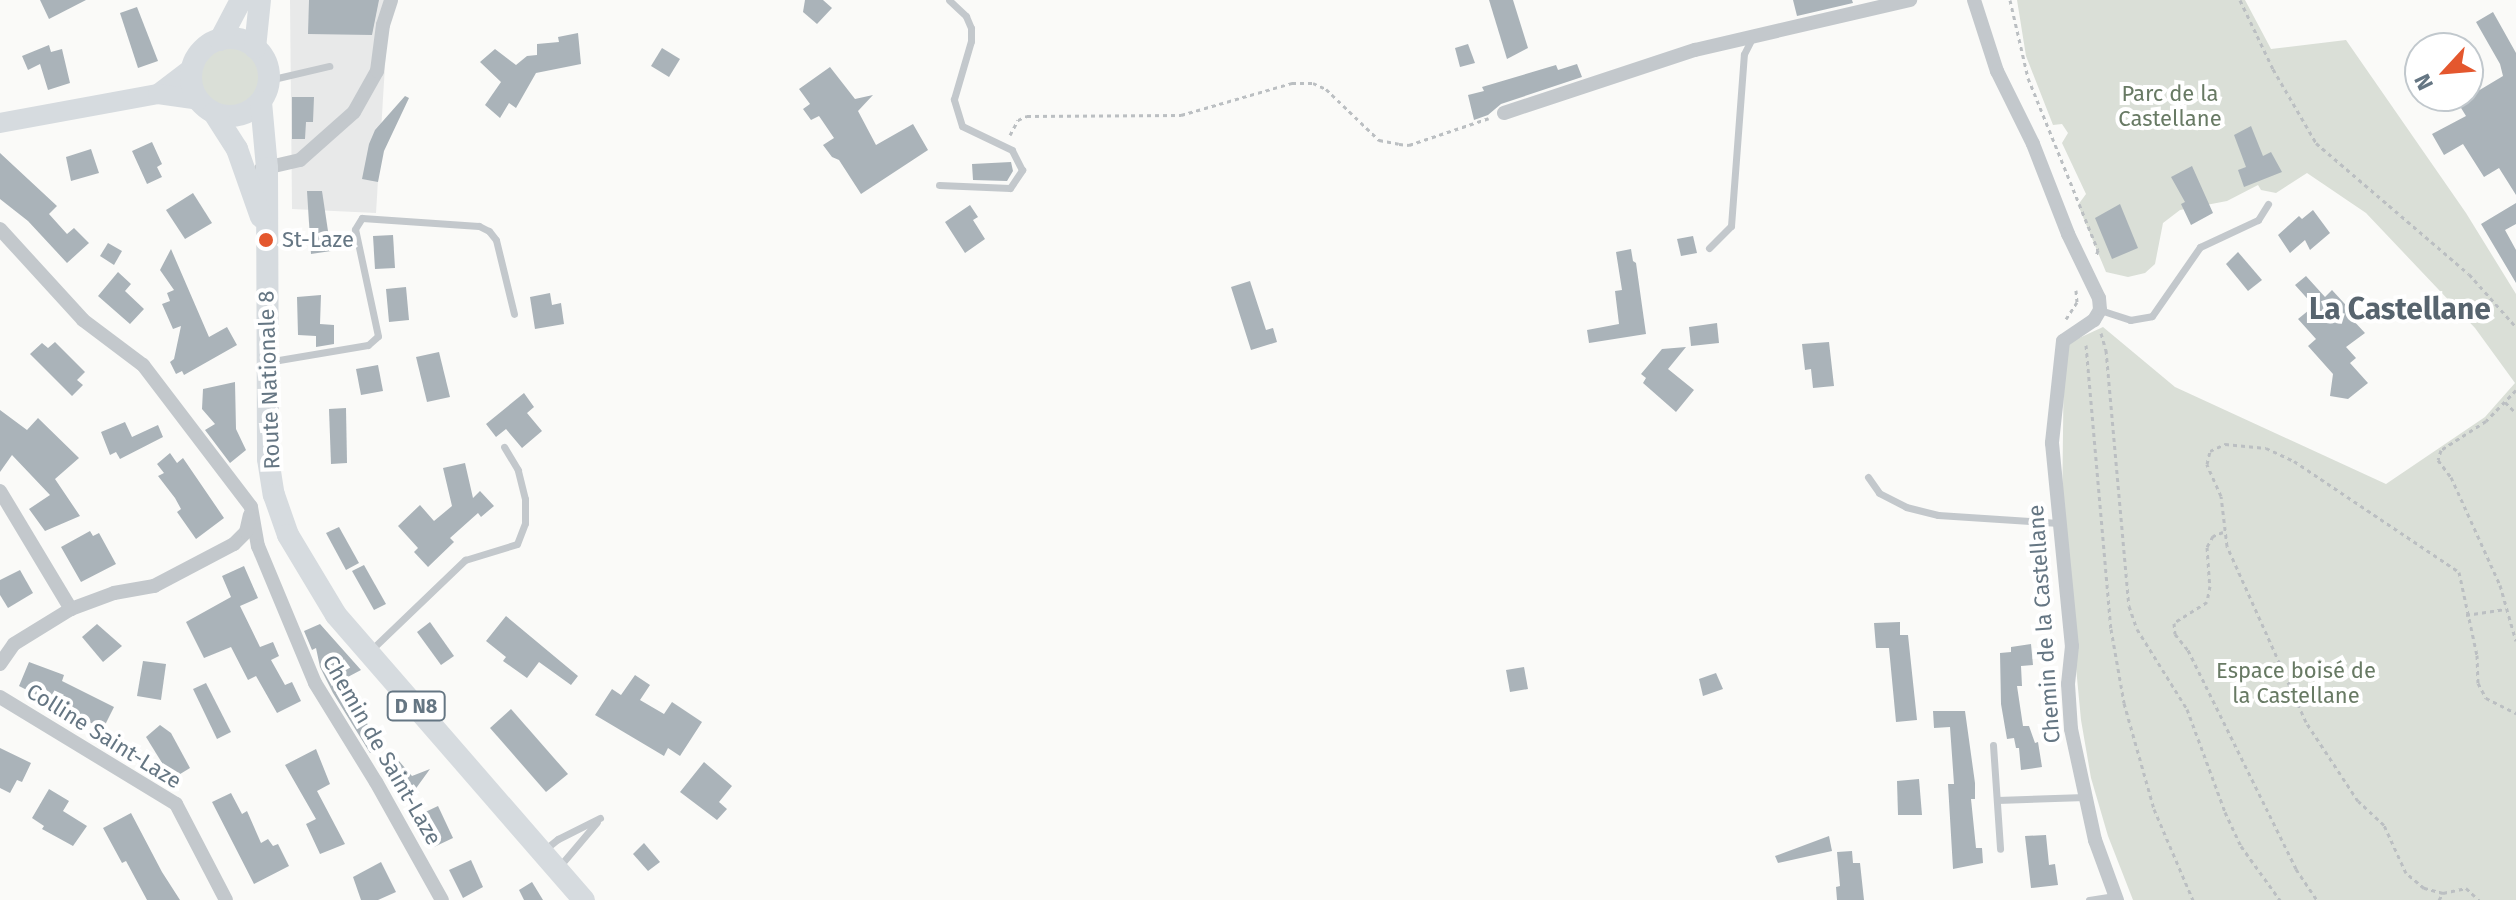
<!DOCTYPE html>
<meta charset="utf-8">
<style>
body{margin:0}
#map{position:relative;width:2516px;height:900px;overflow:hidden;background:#fafaf8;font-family:"Fira Sans",sans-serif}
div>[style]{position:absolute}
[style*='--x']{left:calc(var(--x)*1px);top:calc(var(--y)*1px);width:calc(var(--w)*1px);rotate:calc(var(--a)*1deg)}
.built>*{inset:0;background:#e8e9e9}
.green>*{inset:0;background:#dadfd7}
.round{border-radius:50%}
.building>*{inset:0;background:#aab3b9}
.path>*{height:3px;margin-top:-1.5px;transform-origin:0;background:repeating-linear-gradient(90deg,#bbbfc2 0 4px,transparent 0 8px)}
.lane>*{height:7px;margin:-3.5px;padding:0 3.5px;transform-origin:3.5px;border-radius:3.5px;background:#c3c8cc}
.street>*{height:14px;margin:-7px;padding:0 7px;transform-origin:7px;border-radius:7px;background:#c3c8cc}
.secondary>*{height:20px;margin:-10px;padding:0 10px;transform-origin:10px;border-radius:10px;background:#d6dbdf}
.primary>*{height:22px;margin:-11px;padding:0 11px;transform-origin:11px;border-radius:11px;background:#d6dbdf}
.primary>.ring{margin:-11px;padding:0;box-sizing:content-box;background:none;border:22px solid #d6dbdf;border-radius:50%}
.dots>*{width:22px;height:22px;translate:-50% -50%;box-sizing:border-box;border:4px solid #fff;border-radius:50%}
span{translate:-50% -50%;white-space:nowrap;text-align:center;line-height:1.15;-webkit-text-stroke:8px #fff;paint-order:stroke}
.shield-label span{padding:2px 6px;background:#fff;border:2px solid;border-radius:6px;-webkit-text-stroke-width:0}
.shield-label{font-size:20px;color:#657683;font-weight:700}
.park-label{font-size:22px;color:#687a64}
.poi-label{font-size:22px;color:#657683}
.left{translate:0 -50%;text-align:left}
.street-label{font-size:22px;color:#657683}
.district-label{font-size:30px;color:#57646e;font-weight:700}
.north{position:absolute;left:2404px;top:32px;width:80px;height:80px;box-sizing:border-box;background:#fff;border:2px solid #c1c8cd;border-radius:50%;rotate:244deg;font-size:22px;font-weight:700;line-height:32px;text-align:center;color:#657683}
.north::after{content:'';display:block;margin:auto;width:28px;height:36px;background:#e4572e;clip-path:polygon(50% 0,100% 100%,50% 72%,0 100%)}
</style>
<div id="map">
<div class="built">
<i style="clip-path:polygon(290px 0,389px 0,376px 213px,292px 209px)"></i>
</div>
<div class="green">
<i style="clip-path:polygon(2017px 0,2245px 0,2271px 49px,2346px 40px,2466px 213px,2516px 294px,2516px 900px,2133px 900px,2108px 836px,2091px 778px,2081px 720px,2062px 520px,2064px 345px,2103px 327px,2175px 387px,2386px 484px,2485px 417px,2515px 383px,2475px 328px,2366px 213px,2307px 173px,2276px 193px,2261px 190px,2258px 185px,2227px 201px,2180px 210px,2163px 223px,2155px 264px,2145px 273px,2128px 277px,2106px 272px,2078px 205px,2086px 194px,2062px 143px,2068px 133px,2062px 124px,2053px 125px,2026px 56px)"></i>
<i class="round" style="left:192px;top:38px;width:78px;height:78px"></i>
</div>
<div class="building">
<i style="clip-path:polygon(40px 0,86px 0,49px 19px)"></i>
<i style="clip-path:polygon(309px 0,379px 0,372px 35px,308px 34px)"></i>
<i style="clip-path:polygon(805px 0,823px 0,832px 8px,817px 24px,803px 12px)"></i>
<i style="clip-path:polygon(1489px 0,1513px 0,1528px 48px,1507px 59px)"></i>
<i style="clip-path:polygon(1793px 0,1852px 0,1853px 3px,1797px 16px)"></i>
<i style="clip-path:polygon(137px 7px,158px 61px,138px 68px,120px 13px)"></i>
<i style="clip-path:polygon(2493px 12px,2516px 53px,2516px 195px,2499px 168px,2484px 177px,2463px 144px,2444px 155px,2432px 134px,2466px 116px,2458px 103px,2503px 76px,2500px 64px,2476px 22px)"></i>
<i style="clip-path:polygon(578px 33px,581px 64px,536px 73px,516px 108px,509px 103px,500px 118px,485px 105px,501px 82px,480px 62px,495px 49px,516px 65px,527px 56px,537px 55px,537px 44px,559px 42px,558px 37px)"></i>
<i style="clip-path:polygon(1468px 44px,1475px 63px,1460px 67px,1455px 48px)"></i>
<i style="clip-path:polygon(49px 45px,51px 52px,62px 49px,70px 83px,48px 90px,40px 64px,28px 70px,22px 56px)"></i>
<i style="clip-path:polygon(662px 48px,680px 59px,669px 77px,651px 66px)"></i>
<i style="clip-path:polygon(1577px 64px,1582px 77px,1501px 104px,1488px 115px,1474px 120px,1468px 95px,1484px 91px,1482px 87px,1556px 65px,1558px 70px)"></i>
<i style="clip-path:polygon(830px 67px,855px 99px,873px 95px,858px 111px,876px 145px,913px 124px,928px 150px,861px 194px,839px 160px,832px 157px,823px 145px,834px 138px,819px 116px,811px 120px,803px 109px,810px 104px,799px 89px)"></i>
<i style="clip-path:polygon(405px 96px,409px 98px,384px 151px,378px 182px,362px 179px,369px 144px,375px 130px)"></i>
<i style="clip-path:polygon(292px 97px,314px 97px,313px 122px,306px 122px,305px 139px,292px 139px)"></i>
<i style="clip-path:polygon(2251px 126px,2263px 156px,2271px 152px,2282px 172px,2244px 187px,2238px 170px,2246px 167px,2234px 135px)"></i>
<i style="clip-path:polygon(152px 142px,162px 164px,157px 167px,162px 177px,147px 184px,132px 151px)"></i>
<i style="clip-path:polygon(91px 149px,99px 173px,71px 181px,66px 157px)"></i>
<i style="clip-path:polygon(0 153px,57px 206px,49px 214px,67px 234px,74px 228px,89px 243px,67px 263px,28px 221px,0 199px)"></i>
<i style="clip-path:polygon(1011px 162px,1013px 171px,1007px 181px,973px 180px,972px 164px)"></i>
<i style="clip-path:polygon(2192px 166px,2213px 213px,2191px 225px,2181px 204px,2185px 202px,2171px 177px)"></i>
<i style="clip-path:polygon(307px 191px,322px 191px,331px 251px,311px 254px)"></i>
<i style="clip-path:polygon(193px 193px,212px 223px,185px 239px,166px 210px)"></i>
<i style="clip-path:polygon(2516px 203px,2516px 224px,2505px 230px,2516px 250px,2516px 283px,2481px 224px)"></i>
<i style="clip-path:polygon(2120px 204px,2138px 248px,2112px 259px,2095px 218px)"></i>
<i style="clip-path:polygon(970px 205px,978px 217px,973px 220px,985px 239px,965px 253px,945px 222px)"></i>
<i style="clip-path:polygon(2313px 210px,2330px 233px,2310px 250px,2305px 240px,2290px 253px,2278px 235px,2299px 216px,2302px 219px)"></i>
<i style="clip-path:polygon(393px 235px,395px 268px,375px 269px,373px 236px)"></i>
<i style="clip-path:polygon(1693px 236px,1697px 253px,1681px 256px,1677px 239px)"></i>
<i style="clip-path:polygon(108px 243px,122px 251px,114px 265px,100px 256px)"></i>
<i style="clip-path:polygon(171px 249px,209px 337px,227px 327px,237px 345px,184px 375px,182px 371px,176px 374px,170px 362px,174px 359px,181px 326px,173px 329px,162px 304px,170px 301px,167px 293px,174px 290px,160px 270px)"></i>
<i style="clip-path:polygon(1631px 249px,1633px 261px,1636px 263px,1646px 334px,1589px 343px,1587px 330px,1619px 324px,1615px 291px,1622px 290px,1616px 252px)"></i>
<i style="clip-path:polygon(2238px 252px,2262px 280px,2248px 291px,2226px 264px)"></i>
<i style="clip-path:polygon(118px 272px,131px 284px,125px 291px,144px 309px,130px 324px,98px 296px)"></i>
<i style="clip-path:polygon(2306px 276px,2325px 297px,2332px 290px,2355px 315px,2351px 318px,2365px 333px,2346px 347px,2356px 358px,2350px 363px,2368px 383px,2348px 399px,2330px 396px,2333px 374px,2308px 346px,2316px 339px,2298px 319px,2314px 306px,2295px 285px)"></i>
<i style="clip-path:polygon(1250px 281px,1266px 330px,1273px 328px,1277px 342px,1251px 350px,1231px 287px)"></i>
<i style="clip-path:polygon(406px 287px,409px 320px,389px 322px,386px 289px)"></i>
<i style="clip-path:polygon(550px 293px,552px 305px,561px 303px,564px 324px,535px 329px,530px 297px)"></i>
<i style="clip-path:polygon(321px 295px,320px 324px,334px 325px,334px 344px,316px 347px,316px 336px,298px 335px,297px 297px)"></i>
<i style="clip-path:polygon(1717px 323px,1719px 343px,1691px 346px,1689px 327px)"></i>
<i style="clip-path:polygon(55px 342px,85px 372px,77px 380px,83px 385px,72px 396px,30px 354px,42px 343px,48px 348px)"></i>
<i style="clip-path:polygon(1829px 342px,1834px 386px,1813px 388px,1811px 369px,1805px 370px,1802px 344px)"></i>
<i style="clip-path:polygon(1686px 347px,1668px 369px,1694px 390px,1676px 412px,1643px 383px,1646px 378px,1641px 374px,1662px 349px)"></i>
<i style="clip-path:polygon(439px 352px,450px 397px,427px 402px,416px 357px)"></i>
<i style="clip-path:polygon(378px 365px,383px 391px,361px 395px,356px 369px)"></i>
<i style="clip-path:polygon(235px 382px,236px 429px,246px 450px,230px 463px,205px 430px,215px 424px,202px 409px,203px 389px)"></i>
<i style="clip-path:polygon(524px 393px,534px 407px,527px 413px,542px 431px,522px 448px,506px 429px,496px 437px,486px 424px)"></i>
<i style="clip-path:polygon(346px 408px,347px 463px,331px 464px,329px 409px)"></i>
<i style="clip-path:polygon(0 410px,27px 430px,38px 418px,79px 458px,55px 479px,80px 516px,45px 531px,29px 509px,50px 495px,12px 455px,0 472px)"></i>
<i style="clip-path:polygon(125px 422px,132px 437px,158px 425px,163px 437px,120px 459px,116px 452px,110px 455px,101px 432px)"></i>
<i style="clip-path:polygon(170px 453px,177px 463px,183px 458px,224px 518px,196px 539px,177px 512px,181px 509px,175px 498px,158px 476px,164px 473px,157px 464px)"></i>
<i style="clip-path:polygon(465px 463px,473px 498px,480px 491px,494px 506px,481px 517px,478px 513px,450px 538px,454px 542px,428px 567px,414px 552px,418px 548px,398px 526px,420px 505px,434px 521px,452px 506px,443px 468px)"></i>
<i style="clip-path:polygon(339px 527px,359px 563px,346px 570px,326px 533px)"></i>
<i style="clip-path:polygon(90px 531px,93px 536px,99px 533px,116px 564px,81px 582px,61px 547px)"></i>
<i style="clip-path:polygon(364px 565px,386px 604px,374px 610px,352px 571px)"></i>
<i style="clip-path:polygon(244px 566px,258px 598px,240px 606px,260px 647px,273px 642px,279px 656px,271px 660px,285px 685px,292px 682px,301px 701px,277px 713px,256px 676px,248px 680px,231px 647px,204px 658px,186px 622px,231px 597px,222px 576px)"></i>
<i style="clip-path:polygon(20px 570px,33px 593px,8px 608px,0 595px,0 580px)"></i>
<i style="clip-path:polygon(506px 616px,578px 676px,571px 685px,539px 662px,527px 678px,503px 661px,506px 657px,486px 641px)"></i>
<i style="clip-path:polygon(430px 622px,454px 656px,441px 665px,417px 632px)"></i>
<i style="clip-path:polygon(1900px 622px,1900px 635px,1908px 635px,1917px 720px,1896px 722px,1889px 648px,1876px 648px,1874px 623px)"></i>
<i style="clip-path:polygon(97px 624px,122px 646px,103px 662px,82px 637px)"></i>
<i style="clip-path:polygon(320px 624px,361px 670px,344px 679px,380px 748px,370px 753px,333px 693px,320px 667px,316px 648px,312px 650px,304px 631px)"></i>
<i style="clip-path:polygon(2031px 644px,2033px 665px,2021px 666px,2022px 686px,2017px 686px,2023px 726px,2029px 726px,2035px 743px,2038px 742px,2042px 767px,2021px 770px,2019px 748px,2016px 748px,2014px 738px,2007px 739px,2001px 704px,2000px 653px,2011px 652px,2011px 647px)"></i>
<i style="clip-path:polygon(143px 661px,166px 664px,161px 700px,137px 696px)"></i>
<i style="clip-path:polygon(29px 662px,64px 675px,62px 681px,114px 707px,103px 729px,19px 686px)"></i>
<i style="clip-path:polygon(1524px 667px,1528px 689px,1510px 692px,1506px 670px)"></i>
<i style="clip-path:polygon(1716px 673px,1723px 689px,1703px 696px,1699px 679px)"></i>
<i style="clip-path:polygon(635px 675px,650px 685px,640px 700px,664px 714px,672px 702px,702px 722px,680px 756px,668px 748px,664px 756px,595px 715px,612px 689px,621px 695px)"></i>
<i style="clip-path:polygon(206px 683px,231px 732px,217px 739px,193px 689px)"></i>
<i style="clip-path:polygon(511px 709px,568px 774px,546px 792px,490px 728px)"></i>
<i style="clip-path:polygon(1933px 711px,1965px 711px,1975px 783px,1975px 799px,1971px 799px,1976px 848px,1982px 848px,1983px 863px,1953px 869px,1948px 784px,1954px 784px,1950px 727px,1934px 728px)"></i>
<i style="clip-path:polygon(160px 725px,171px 733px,190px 768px,172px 779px,146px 737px)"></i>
<i style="clip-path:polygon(0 748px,31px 763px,22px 782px,17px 780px,10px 793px,0 788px)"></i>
<i style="clip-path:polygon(316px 749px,330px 784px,317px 791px,345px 844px,320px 854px,306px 824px,316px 819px,285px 765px)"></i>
<i style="clip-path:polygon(399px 761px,412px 776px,430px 769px,409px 798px,406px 791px,399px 794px,386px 768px)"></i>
<i style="clip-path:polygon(704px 762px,732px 786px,719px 802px,727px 809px,717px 820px,680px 792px)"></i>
<i style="clip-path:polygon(1919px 779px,1922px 815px,1898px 815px,1897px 781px)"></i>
<i style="clip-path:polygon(49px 789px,69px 801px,63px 811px,87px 826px,73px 846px,42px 829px,44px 826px,32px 818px)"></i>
<i style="clip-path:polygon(231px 793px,242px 814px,247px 811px,261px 843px,268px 839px,273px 846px,278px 844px,289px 866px,254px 884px,212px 802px)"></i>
<i style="clip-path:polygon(438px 806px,453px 838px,434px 847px,419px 815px)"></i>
<i style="clip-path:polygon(131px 813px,162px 872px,180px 900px,147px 900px,126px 861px,122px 863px,103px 828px)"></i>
<i style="clip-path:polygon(2046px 835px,2049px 865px,2055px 864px,2058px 885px,2031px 888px,2025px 836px)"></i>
<i style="clip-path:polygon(1829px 836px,1832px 851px,1778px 863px,1775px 856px)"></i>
<i style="clip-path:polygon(644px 843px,660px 862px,648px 871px,633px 854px)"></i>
<i style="clip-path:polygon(1852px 851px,1853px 863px,1860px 863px,1864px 900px,1837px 900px,1836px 887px,1840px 886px,1837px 852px)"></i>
<i style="clip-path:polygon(471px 860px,483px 887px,463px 898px,449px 870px)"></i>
<i style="clip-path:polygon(381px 862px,396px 892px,378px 900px,361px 900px,353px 877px)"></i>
<i style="clip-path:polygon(532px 882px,543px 900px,524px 900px,519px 890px)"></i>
</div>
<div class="path">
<i style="--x:2010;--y:0;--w:80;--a:77"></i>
<i style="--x:2028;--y:78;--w:186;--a:67.9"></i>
<i style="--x:2098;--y:250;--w:6;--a:108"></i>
<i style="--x:2240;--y:0;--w:76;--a:64.4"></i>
<i style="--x:2273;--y:69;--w:86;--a:59.8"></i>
<i style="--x:2316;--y:143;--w:201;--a:40.6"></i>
<i style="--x:2469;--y:274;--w:71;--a:48.4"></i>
<i style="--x:1010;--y:135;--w:17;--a:-62"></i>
<i style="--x:1018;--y:120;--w:10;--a:-24"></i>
<i style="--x:1027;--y:116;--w:154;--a:-0.4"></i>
<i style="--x:1181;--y:115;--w:116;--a:-16.1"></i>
<i style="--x:1292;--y:83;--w:21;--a:0"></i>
<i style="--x:1313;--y:83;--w:14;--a:25"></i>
<i style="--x:1326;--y:89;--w:74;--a:43.9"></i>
<i style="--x:1379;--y:140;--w:20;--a:11"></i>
<i style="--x:1399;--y:144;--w:10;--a:6"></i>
<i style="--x:1409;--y:145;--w:84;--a:-18.6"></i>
<i style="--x:2066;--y:319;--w:20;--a:-57"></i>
<i style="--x:2077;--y:302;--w:12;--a:-95"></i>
<i style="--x:2101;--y:333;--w:18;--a:74"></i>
<i style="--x:2106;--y:350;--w:257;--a:84.9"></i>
<i style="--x:2129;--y:606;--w:24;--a:71"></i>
<i style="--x:2137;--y:629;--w:94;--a:58"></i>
<i style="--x:2187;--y:709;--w:110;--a:69.7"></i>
<i style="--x:2225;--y:812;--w:38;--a:65"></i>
<i style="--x:2241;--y:846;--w:67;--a:54.2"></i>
<i style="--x:2086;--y:345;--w:285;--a:85"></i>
<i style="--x:2111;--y:629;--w:75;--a:80"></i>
<i style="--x:2124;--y:703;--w:110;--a:74.2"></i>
<i style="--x:2154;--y:809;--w:99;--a:66.8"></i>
<i style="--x:2516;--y:390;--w:43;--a:134.1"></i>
<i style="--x:2486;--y:421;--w:54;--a:147.2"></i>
<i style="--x:2441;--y:450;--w:10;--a:107"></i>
<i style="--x:2438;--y:460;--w:21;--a:53"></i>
<i style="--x:2451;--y:477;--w:119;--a:65.6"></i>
<i style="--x:2500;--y:585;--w:58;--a:74.1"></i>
<i style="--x:2505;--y:402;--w:16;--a:45"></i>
<i style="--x:2223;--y:532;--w:11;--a:158"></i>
<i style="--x:2213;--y:536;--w:13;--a:119"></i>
<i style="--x:2207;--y:547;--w:39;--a:86"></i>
<i style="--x:2210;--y:586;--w:16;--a:101"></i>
<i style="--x:2207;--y:602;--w:39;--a:148"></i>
<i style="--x:2174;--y:623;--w:11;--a:85"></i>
<i style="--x:2175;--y:634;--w:21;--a:51"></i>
<i style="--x:2188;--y:650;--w:244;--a:63.7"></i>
<i style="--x:2296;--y:869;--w:37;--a:56"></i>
<i style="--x:2466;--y:615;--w:40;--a:-8.5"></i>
<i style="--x:2443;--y:893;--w:20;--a:-165"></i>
<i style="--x:2424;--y:888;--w:23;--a:-140"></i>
<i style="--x:2406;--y:873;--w:53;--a:-114.6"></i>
<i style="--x:2384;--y:825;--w:35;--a:-137"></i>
<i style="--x:2358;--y:801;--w:95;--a:-123.4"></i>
<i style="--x:2306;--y:722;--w:193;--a:-114.2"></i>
<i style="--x:2227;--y:546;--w:50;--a:-96.8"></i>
<i style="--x:2221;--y:496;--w:35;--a:-114"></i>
<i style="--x:2207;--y:464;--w:13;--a:-77"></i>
<i style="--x:2210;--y:451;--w:17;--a:-25"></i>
<i style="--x:2225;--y:444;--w:41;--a:5.6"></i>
<i style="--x:2266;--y:448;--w:31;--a:25"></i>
<i style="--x:2294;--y:461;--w:199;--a:33.9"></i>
<i style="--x:2459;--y:572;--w:85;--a:77.8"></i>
<i style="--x:2477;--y:655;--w:28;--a:88"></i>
<i style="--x:2478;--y:683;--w:17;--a:62"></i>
<i style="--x:2486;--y:698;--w:34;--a:27"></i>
<i style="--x:2439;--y:900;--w:8;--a:-60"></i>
<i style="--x:2443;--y:893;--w:24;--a:-12"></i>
<i style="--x:2466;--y:888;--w:18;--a:43"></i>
</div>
<div class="lane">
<i style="--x:269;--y:80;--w:62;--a:-13.1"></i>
<i style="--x:939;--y:185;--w:71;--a:2.4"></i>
<i style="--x:1010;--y:188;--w:22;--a:-56"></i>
<i style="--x:1022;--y:170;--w:22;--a:-117"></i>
<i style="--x:1012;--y:150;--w:55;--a:-154.4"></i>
<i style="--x:962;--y:126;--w:28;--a:-107"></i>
<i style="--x:954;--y:99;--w:60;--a:-73.7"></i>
<i style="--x:971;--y:41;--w:13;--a:-90"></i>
<i style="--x:971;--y:28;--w:13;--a:-113"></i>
<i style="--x:966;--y:16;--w:23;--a:-137"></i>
<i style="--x:1709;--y:248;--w:31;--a:-45"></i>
<i style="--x:1731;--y:226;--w:172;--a:-85.7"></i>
<i style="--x:1744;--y:54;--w:18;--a:-63"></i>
<i style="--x:2100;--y:310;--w:32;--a:18"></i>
<i style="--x:2130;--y:320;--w:22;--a:-10"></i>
<i style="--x:2152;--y:316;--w:84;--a:-55.2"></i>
<i style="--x:2200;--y:247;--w:64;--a:-25"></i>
<i style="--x:2258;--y:220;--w:19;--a:-58"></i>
<i style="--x:273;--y:361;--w:96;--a:-9.6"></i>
<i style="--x:368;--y:345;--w:13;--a:-42"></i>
<i style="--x:378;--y:336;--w:109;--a:-102.1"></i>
<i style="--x:355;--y:229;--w:13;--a:-58"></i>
<i style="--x:362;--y:218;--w:117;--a:3.9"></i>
<i style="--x:479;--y:226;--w:11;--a:27"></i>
<i style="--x:489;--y:231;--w:11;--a:52"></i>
<i style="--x:496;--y:240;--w:76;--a:76.3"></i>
<i style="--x:1868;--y:477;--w:19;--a:55"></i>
<i style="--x:1879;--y:493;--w:30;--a:27"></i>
<i style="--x:1906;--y:507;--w:33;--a:14"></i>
<i style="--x:1938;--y:515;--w:121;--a:3.8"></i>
<i style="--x:370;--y:651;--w:132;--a:-43.8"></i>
<i style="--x:465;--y:560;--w:54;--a:-17.1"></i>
<i style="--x:517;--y:544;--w:22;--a:-69"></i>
<i style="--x:525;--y:523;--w:24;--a:-90"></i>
<i style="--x:525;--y:499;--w:30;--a:-104"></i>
<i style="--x:518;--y:470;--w:27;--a:-121"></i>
<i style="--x:1993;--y:745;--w:104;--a:86.1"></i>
<i style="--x:1997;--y:800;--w:88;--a:-2"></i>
<i style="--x:543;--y:851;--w:19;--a:-39"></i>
<i style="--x:558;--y:839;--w:47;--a:-26.6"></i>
<i style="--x:558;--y:868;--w:60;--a:-49.7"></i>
<i style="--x:2089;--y:900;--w:26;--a:-9"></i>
</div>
<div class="street">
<i style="--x:1974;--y:0;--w:75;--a:72.1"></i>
<i style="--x:1997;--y:71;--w:81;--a:63.7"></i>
<i style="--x:2033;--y:144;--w:97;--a:68.7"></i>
<i style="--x:2068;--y:234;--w:71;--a:64.2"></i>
<i style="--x:2099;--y:298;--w:12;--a:85"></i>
<i style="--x:2100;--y:310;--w:12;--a:121"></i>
<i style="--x:2094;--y:320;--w:37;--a:146"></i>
<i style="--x:2063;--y:341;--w:103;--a:96.2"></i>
<i style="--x:2052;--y:443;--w:204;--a:84.4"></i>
<i style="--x:2072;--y:646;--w:38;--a:96"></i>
<i style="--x:2068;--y:684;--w:45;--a:86.2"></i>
<i style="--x:2071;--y:729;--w:114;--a:77.8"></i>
<i style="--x:2095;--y:840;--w:64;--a:69.9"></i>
<i style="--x:1504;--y:113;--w:201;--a:-18.3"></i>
<i style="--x:1695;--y:50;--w:221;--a:-13.1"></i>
<i style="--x:261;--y:169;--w:40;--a:-13"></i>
<i style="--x:300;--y:160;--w:72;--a:-41.6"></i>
<i style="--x:354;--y:112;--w:47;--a:-60.7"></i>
<i style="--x:377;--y:71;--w:46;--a:-82.6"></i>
<i style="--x:383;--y:25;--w:26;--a:-72"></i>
<i style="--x:0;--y:229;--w:123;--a:47.6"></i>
<i style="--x:83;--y:320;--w:75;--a:36.9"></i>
<i style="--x:143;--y:365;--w:178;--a:52.7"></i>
<i style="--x:251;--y:507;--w:40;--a:80"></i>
<i style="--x:258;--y:546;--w:148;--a:67.4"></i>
<i style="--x:315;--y:683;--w:116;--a:58.4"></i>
<i style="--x:376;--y:782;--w:135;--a:60.8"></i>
<i style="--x:0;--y:491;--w:138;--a:59"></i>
<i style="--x:71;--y:609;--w:46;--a:-20.4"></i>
<i style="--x:114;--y:593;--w:41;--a:-9.9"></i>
<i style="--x:154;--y:586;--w:90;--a:-27.7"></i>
<i style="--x:234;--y:544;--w:17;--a:-45"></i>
<i style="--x:246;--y:532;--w:17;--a:-77"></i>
<i style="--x:0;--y:664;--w:24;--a:-55"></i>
<i style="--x:14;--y:644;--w:67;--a:-31.6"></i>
<i style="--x:0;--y:697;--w:206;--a:31.3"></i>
<i style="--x:176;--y:804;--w:108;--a:62.5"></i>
</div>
<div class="secondary">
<i style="--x:158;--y:94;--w:43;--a:-37.4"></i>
<i style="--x:0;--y:123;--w:161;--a:-10.4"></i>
<i style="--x:158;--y:94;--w:41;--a:8.3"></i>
</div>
<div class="primary">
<i class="ring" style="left:191px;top:38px;width:56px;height:56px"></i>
<i style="--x:220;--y:40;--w:45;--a:-62.3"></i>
<i style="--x:255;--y:48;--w:48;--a:-84.1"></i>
<i style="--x:261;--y:102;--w:66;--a:84.8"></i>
<i style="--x:267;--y:168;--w:291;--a:89.8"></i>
<i style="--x:268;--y:459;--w:36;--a:81"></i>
<i style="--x:274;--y:495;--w:42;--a:70.7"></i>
<i style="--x:288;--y:535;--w:93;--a:59"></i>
<i style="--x:336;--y:615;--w:378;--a:49"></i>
<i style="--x:214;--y:113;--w:43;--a:57.4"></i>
<i style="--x:237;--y:149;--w:72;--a:70.6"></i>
</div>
<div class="dots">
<i style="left:266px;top:240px;background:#e4572e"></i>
</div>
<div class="shield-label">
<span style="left:416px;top:706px">D N8</span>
</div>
<div class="park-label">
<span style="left:2170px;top:106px">Parc de la<br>Castellane</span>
<span style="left:2296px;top:683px">Espace boisé de<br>la Castellane</span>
</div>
<div class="poi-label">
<span class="left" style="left:282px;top:240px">St-Laze</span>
</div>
<div class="street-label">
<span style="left:269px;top:380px;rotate:-92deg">Route Nationale 8</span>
<span style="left:2044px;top:624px;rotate:-94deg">Chemin de la Castellane</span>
<span style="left:104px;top:736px;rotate:32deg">Colline Saint-Laze</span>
<span style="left:382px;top:750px;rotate:60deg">Chemin de Saint-Laze</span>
</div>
<div class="district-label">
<span style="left:2400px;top:309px">La Castellane</span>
</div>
<div class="north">N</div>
</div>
